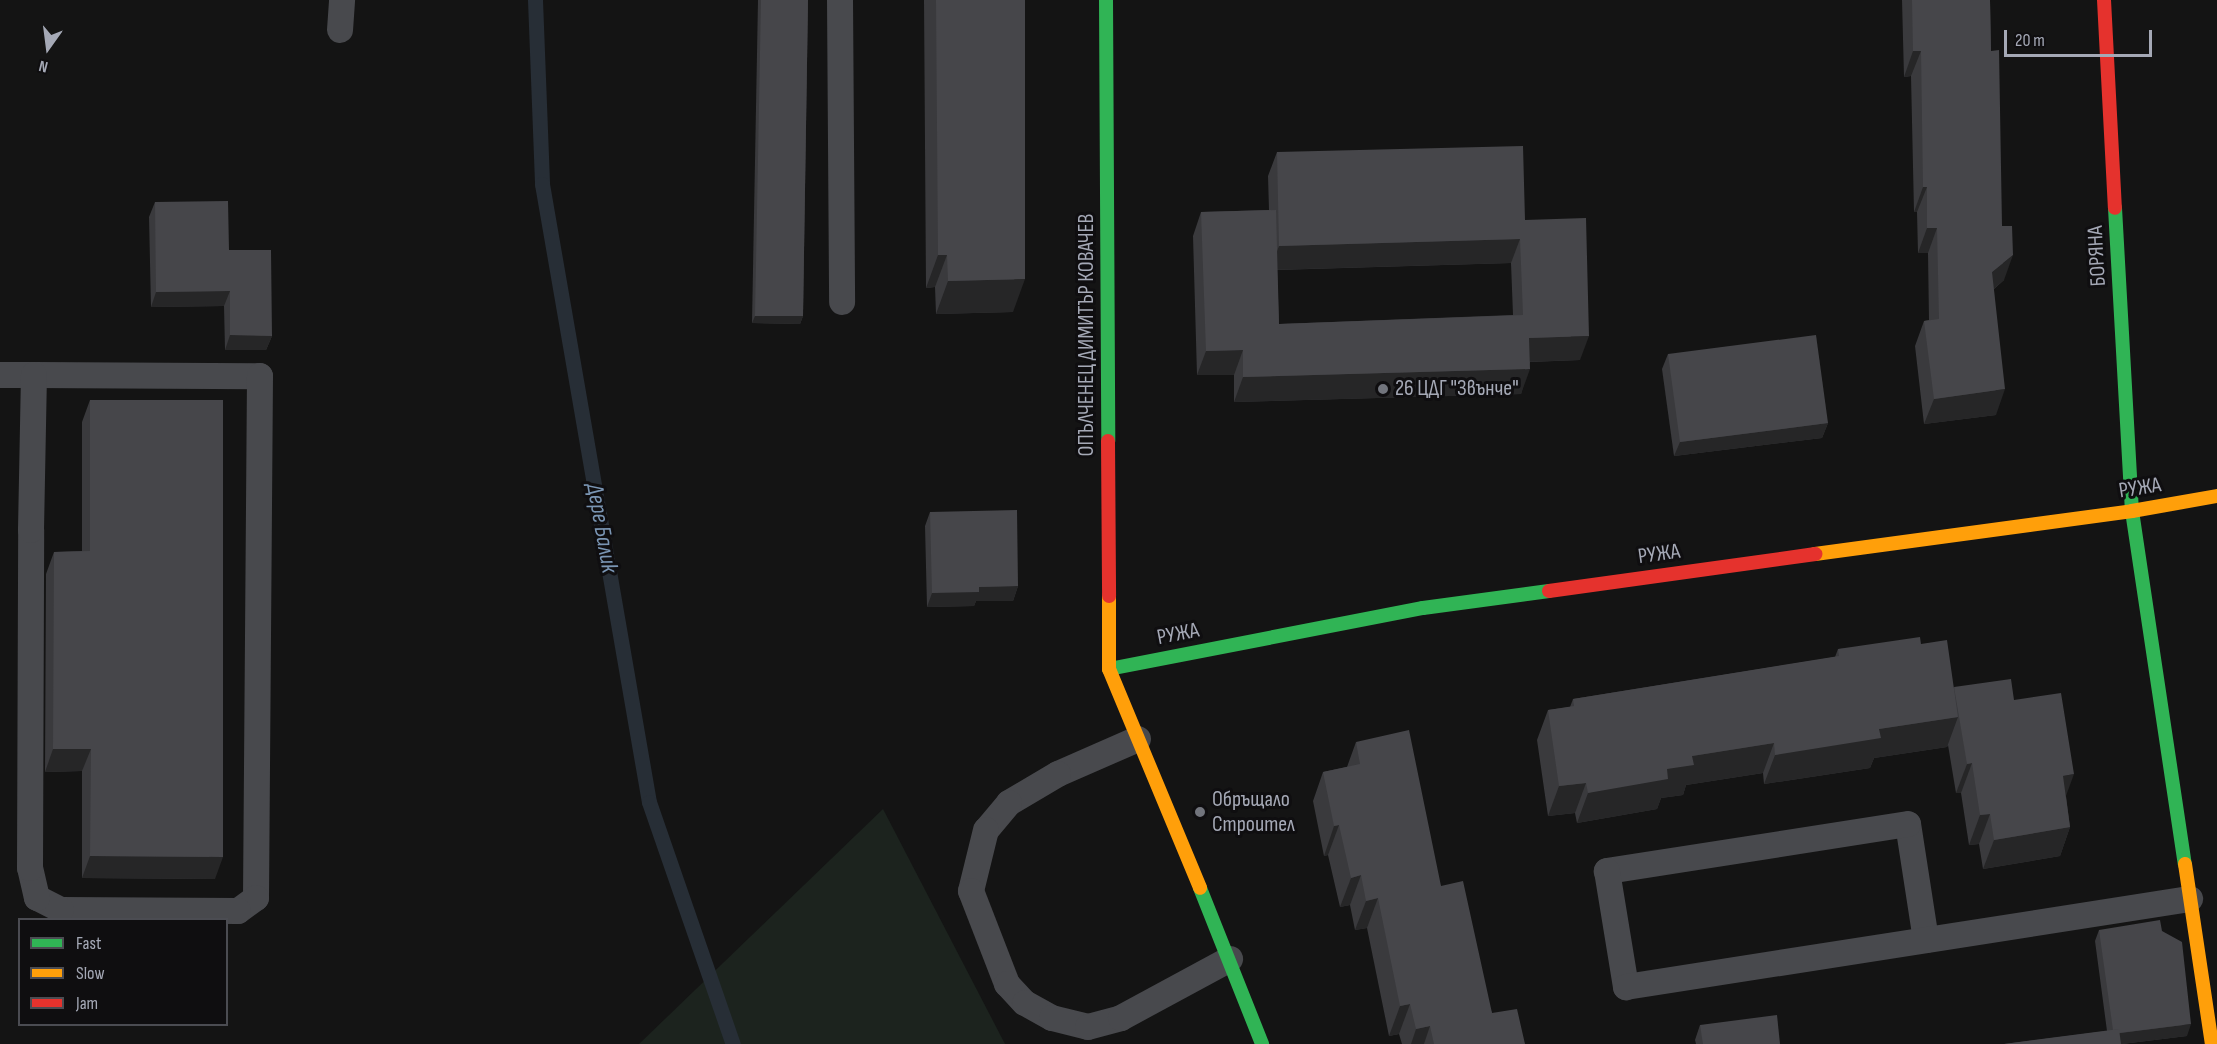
<!DOCTYPE html>
<meta charset="utf-8">
<style>
body{margin:0}
#map{position:relative;width:2217px;height:1044px;overflow:hidden;background:#141414;font-family:"Sofia Sans Condensed",sans-serif}
div>[style]{position:absolute}
[style*='--x']{left:calc(var(--x)*1px);top:calc(var(--y)*1px);width:calc(var(--w)*1px);rotate:calc(var(--a)*1deg)}
.green>*{inset:0;background:#1c231e}
.stream>*{height:15px;margin:-7.5px;padding:0 7.5px;transform-origin:7.5px;border-radius:7.5px;background:#272e36}
.lane>*{height:26px;margin:-13px;padding:0 13px;transform-origin:13px;border-radius:13px;background:#48494d}
.fast>*{height:14px;margin:-7px;padding:0 7px;transform-origin:7px;border-radius:7px;background:#30b455}
.slow>*{height:14px;margin:-7px;padding:0 7px;transform-origin:7px;border-radius:7px;background:#ff9f0a}
.jam>*{height:14px;margin:-7px;padding:0 7px;transform-origin:7px;border-radius:7px;background:#e5322d}
.wall>*{inset:0;background:#3a3a3d}
.shaded-wall>*{inset:0;background:#262627}
.building>*{inset:0;background:#46464a}
.dots>*{width:16px;height:16px;translate:-50% -50%;box-sizing:border-box;border:3px solid #0f0e10;border-radius:50%}
span{translate:-50% -50%;white-space:nowrap;text-align:center;line-height:1.15;-webkit-text-stroke:6px #0f0e10;paint-order:stroke}
.street-label{font-size:22px;color:#a5a9b6}
.poi-label{font-size:22px;color:#a5a9b6}
.left{translate:0 -50%;text-align:left}
.water-label{font-size:24px;color:#7a95b3;font-style:italic}
.legend{position:absolute;left:18px;top:918px;width:210px;height:108px;box-sizing:border-box;background:#0f0e10;border:2px solid #4b4c52;margin:0;padding:8px 10px;list-style:none;font-size:18px;color:#a5a9b6}
.legend li{display:flex;align-items:center;gap:12px;height:30px}
.legend b{width:30px;border:2px solid #4b4c52}
.north{position:absolute;left:18px;top:18px;width:60px;height:60px;-webkit-text-stroke:4px #0f0e10;paint-order:stroke;rotate:194deg;font-size:16px;font-weight:700;line-height:24px;text-align:center;color:#a5a9b6}
.north::after{content:'';display:block;margin:auto;width:21px;height:27px;background:#a5a9b6;clip-path:polygon(50% 0,100% 100%,50% 72%,0 100%)}
.scale{position:absolute;left:2004px;top:30px;width:148px;height:27px;box-sizing:border-box;border:3px solid #a5a9b6;border-top:0;padding-left:8px;font-size:18px;line-height:21px;white-space:nowrap;color:#a5a9b6;-webkit-text-stroke:4px #0f0e10;paint-order:stroke}
</style>
<div id="map">
<div class="green">
<i style="clip-path:polygon(883px 809px,1005px 1044px,639px 1044px)"></i>
</div>
<div class="stream">
<i style="--x:535;--y:0;--w:184;--a:87.8"></i>
<i style="--x:542;--y:184;--w:627;--a:80.18"></i>
<i style="--x:649;--y:802;--w:256;--a:70.9"></i>
</div>
<div class="lane">
<i style="--x:840;--y:0;--w:302;--a:89.6"></i>
<i style="--x:340;--y:30;--w:30;--a:-86"></i>
<i style="--x:0;--y:375;--w:34;--a:0"></i>
<i style="--x:34;--y:375;--w:226;--a:0.3"></i>
<i style="--x:260;--y:376;--w:522;--a:90.44"></i>
<i style="--x:256;--y:898;--w:22;--a:144"></i>
<i style="--x:238;--y:911;--w:177;--a:-179.7"></i>
<i style="--x:61;--y:910;--w:27;--a:-153"></i>
<i style="--x:37;--y:898;--w:31;--a:-103"></i>
<i style="--x:30;--y:868;--w:338;--a:-89.8"></i>
<i style="--x:31;--y:530;--w:155;--a:-88.9"></i>
<i style="--x:1138;--y:739;--w:87;--a:156.4"></i>
<i style="--x:1058;--y:774;--w:57;--a:149.4"></i>
<i style="--x:1009;--y:803;--w:35;--a:130"></i>
<i style="--x:986;--y:830;--w:63;--a:103.8"></i>
<i style="--x:971;--y:891;--w:100;--a:68.8"></i>
<i style="--x:1007;--y:984;--w:26;--a:47"></i>
<i style="--x:1025;--y:1003;--w:31;--a:29"></i>
<i style="--x:1052;--y:1018;--w:37;--a:14"></i>
<i style="--x:1088;--y:1027;--w:34;--a:-15"></i>
<i style="--x:1121;--y:1018;--w:124;--a:-28.4"></i>
<i style="--x:1926;--y:940;--w:117;--a:-98.8"></i>
<i style="--x:1908;--y:824;--w:305;--a:171.1"></i>
<i style="--x:1607;--y:871;--w:118;--a:80.7"></i>
<i style="--x:1626;--y:987;--w:571;--a:-8.87"></i>
</div>
<div class="fast">
<i style="--x:1106;--y:0;--w:441;--a:89.7"></i>
<i style="--x:2115;--y:208;--w:303;--a:86.8"></i>
<i style="--x:2132;--y:511;--w:357;--a:81.5"></i>
<i style="--x:1109;--y:669;--w:320;--a:-11"></i>
<i style="--x:1423;--y:608;--w:127;--a:-7.7"></i>
<i style="--x:1200;--y:888;--w:168;--a:68.3"></i>
</div>
<div class="slow">
<i style="--x:1815;--y:554;--w:320;--a:-7.7"></i>
<i style="--x:2132;--y:511;--w:86;--a:-10"></i>
<i style="--x:1109;--y:596;--w:73;--a:90"></i>
<i style="--x:1109;--y:669;--w:237;--a:67.4"></i>
<i style="--x:2185;--y:864;--w:182;--a:81.5"></i>
</div>
<div class="jam">
<i style="--x:2104;--y:0;--w:208;--a:87"></i>
<i style="--x:1108;--y:441;--w:155;--a:89.6"></i>
<i style="--x:1549;--y:591;--w:269;--a:-7.9"></i>
</div>
<div class="wall">
<i style="clip-path:polygon(758px 0,808px 0,803px 316px,800px 324px,752px 323px)"></i>
<i style="clip-path:polygon(924px 0,1025px 0,1013px 312px,936px 314px,935px 287px,926px 288px)"></i>
<i style="clip-path:polygon(1902px 0,1990px 0,1991px 51px,2004px 280px,1994px 289px,1996px 415px,1924px 424px,1915px 346px,1924px 321px,1929px 320px,1928px 253px,1918px 253px,1917px 212px,1914px 212px,1911px 76px,1904px 77px)"></i>
<i style="clip-path:polygon(evenodd,1277px 152px,1525px 220px,1580px 360px,1530px 362px,1521px 394px,1234px 402px,1234px 375px,1197px 375px,1193px 236px,1201px 212px,1269px 210px,1268px 176px,1277px 152px,1511px 263px,1513px 315px,1279px 324px,1277px 270px,1511px 263px)"></i>
<i style="clip-path:polygon(155px 202px,229px 250px,272px 336px,266px 350px,225px 350px,224px 306px,151px 307px,149px 217px)"></i>
<i style="clip-path:polygon(1668px 354px,1828px 423px,1822px 438px,1674px 456px,1662px 369px)"></i>
<i style="clip-path:polygon(90px 400px,215px 879px,82px 878px,82px 771px,45px 772px,46px 574px,54px 552px,82px 551px,82px 422px)"></i>
<i style="clip-path:polygon(930px 512px,1018px 586px,1013px 601px,976px 601px,974px 606px,927px 607px,925px 526px)"></i>
<i style="clip-path:polygon(1921px 644px,1954px 688px,2014px 700px,2066px 796px,2070px 827px,2060px 856px,1983px 869px,1979px 844px,1969px 845px,1961px 793px,1956px 793px,1948px 745px,1947px 747px,1874px 758px,1870px 768px,1764px 784px,1763px 773px,1686px 785px,1683px 795px,1661px 798px,1657px 809px,1577px 823px,1575px 813px,1548px 816px,1537px 740px,1548px 710px,1570px 707px,1573px 699px,1835px 657px,1838px 649px)"></i>
<i style="clip-path:polygon(1356px 742px,1441px 886px,1492px 1013px,1525px 1044px,1402px 1044px,1399px 1034px,1389px 1036px,1367px 928px,1355px 930px,1350px 905px,1340px 907px,1328px 855px,1324px 856px,1313px 801px,1323px 772px,1347px 767px)"></i>
<i style="clip-path:polygon(2099px 930px,2162px 931px,2187px 1036px,2122px 1044px,2004px 1044px,2107px 1031px,2095px 941px)"></i>
<i style="clip-path:polygon(1700px 1025px,1780px 1044px,1696px 1044px,1695px 1040px)"></i>
</div>
<div class="shaded-wall">
<i style="clip-path:polygon(1913px 51px,1921px 51px,1911px 76px,1904px 77px)"></i>
<i style="clip-path:polygon(1923px 187px,1927px 187px,1917px 212px,1914px 212px)"></i>
<i style="clip-path:polygon(1927px 228px,1937px 228px,1928px 253px,1918px 253px)"></i>
<i style="clip-path:polygon(1520px 239px,1511px 263px,1270px 270px,1279px 246px)"></i>
<i style="clip-path:polygon(938px 255px,947px 255px,935px 287px,926px 288px)"></i>
<i style="clip-path:polygon(2013px 255px,2004px 280px,1983px 298px,1992px 272px)"></i>
<i style="clip-path:polygon(1025px 279px,1013px 312px,936px 314px,948px 281px)"></i>
<i style="clip-path:polygon(230px 291px,224px 306px,151px 307px,156px 292px)"></i>
<i style="clip-path:polygon(755px 316px,803px 316px,800px 324px,752px 323px)"></i>
<i style="clip-path:polygon(230px 335px,272px 336px,266px 350px,225px 350px)"></i>
<i style="clip-path:polygon(1589px 336px,1580px 360px,1521px 362px,1529px 338px)"></i>
<i style="clip-path:polygon(1243px 350px,1234px 375px,1197px 375px,1206px 351px)"></i>
<i style="clip-path:polygon(1530px 369px,1521px 394px,1234px 402px,1243px 377px)"></i>
<i style="clip-path:polygon(2005px 389px,1996px 415px,1924px 424px,1934px 399px)"></i>
<i style="clip-path:polygon(1828px 423px,1822px 438px,1674px 456px,1680px 442px)"></i>
<i style="clip-path:polygon(1018px 586px,1013px 601px,976px 601px,974px 606px,927px 607px,932px 593px,979px 587px)"></i>
<i style="clip-path:polygon(1958px 717px,1947px 747px,1874px 758px,1870px 768px,1764px 784px,1775px 755px,1879px 729px)"></i>
<i style="clip-path:polygon(1774px 743px,1763px 773px,1686px 785px,1683px 795px,1661px 798px,1657px 809px,1577px 823px,1588px 793px,1667px 769px,1692px 756px)"></i>
<i style="clip-path:polygon(53px 749px,91px 749px,82px 771px,45px 772px)"></i>
<i style="clip-path:polygon(1972px 763px,1961px 793px,1956px 793px,1967px 764px)"></i>
<i style="clip-path:polygon(2074px 774px,2063px 804px,2063px 776px)"></i>
<i style="clip-path:polygon(1586px 783px,1575px 813px,1548px 816px,1559px 786px)"></i>
<i style="clip-path:polygon(1990px 814px,1979px 844px,1969px 845px,1980px 815px)"></i>
<i style="clip-path:polygon(1339px 825px,1328px 855px,1324px 856px,1334px 826px)"></i>
<i style="clip-path:polygon(2070px 827px,2060px 856px,1983px 869px,1994px 840px)"></i>
<i style="clip-path:polygon(90px 856px,223px 857px,215px 879px,82px 878px)"></i>
<i style="clip-path:polygon(1361px 875px,1350px 905px,1340px 907px,1351px 878px)"></i>
<i style="clip-path:polygon(1378px 898px,1367px 928px,1355px 930px,1366px 901px)"></i>
<i style="clip-path:polygon(1410px 1004px,1399px 1034px,1389px 1036px,1400px 1006px)"></i>
<i style="clip-path:polygon(2191px 1024px,2187px 1036px,2122px 1044px,2110px 1044px,2113px 1034px)"></i>
<i style="clip-path:polygon(1430px 1026px,1424px 1044px,1411px 1044px,1416px 1029px)"></i>
</div>
<div class="building">
<i style="clip-path:polygon(761px 0,808px 0,803px 316px,755px 316px)"></i>
<i style="clip-path:polygon(936px 0,1025px 0,1025px 279px,948px 281px,947px 255px,938px 255px)"></i>
<i style="clip-path:polygon(1912px 0,1990px 0,1991px 51px,1999px 50px,2002px 226px,2012px 226px,2013px 255px,1992px 272px,2005px 389px,1934px 399px,1924px 321px,1939px 319px,1937px 228px,1927px 228px,1927px 187px,1923px 187px,1921px 51px,1913px 51px)"></i>
<i style="clip-path:polygon(1523px 146px,1525px 220px,1586px 218px,1589px 336px,1529px 338px,1530px 369px,1243px 377px,1243px 350px,1206px 351px,1201px 212px,1276px 210px,1279px 324px,1523px 315px,1520px 239px,1279px 246px,1277px 152px)"></i>
<i style="clip-path:polygon(228px 201px,229px 250px,271px 250px,272px 336px,230px 335px,230px 291px,156px 292px,155px 202px)"></i>
<i style="clip-path:polygon(1816px 335px,1828px 423px,1680px 442px,1668px 354px)"></i>
<i style="clip-path:polygon(90px 400px,223px 400px,223px 857px,90px 856px,91px 749px,53px 749px,54px 552px,90px 551px)"></i>
<i style="clip-path:polygon(1017px 510px,1018px 586px,979px 587px,979px 592px,932px 593px,930px 512px)"></i>
<i style="clip-path:polygon(1920px 637px,1921px 644px,1947px 640px,1958px 717px,1879px 729px,1881px 738px,1775px 755px,1774px 743px,1692px 756px,1694px 765px,1667px 769px,1668px 779px,1588px 793px,1586px 783px,1559px 786px,1548px 710px,1574px 706px,1573px 699px,1839px 656px,1838px 649px)"></i>
<i style="clip-path:polygon(2011px 679px,2014px 700px,2061px 693px,2074px 774px,2063px 776px,2070px 827px,1994px 840px,1990px 814px,1980px 815px,1972px 763px,1967px 764px,1954px 687px)"></i>
<i style="clip-path:polygon(1409px 730px,1441px 886px,1463px 881px,1492px 1013px,1517px 1009px,1525px 1044px,1434px 1044px,1430px 1026px,1416px 1029px,1410px 1004px,1400px 1006px,1378px 898px,1366px 901px,1361px 875px,1351px 878px,1339px 825px,1334px 826px,1323px 772px,1360px 764px,1356px 742px)"></i>
<i style="clip-path:polygon(2160px 920px,2162px 931px,2182px 942px,2191px 1024px,2119px 1033px,2119px 1029px,2113px 1030px,2099px 930px)"></i>
<i style="clip-path:polygon(1777px 1015px,1780px 1044px,1703px 1044px,1700px 1025px)"></i>
<i style="clip-path:polygon(2119px 1029px,2121px 1044px,2004px 1044px)"></i>
</div>
<div class="dots">
<i style="left:1383px;top:389px;background:#72757d"></i>
<i style="left:1200px;top:812px;background:#72757d"></i>
</div>
<div class="street-label">
<span style="left:2097px;top:256px;rotate:-93deg">БОРЯНА</span>
<span style="left:1087px;top:335px;rotate:-90deg">ОПЪЛЧЕНЕЦ ДИМИТЪР КОВАЧЕВ</span>
<span style="left:2140px;top:488px;rotate:-9deg">РУЖА</span>
<span style="left:1659px;top:554px;rotate:-8deg">РУЖА</span>
<span style="left:1178px;top:634px;rotate:-11deg">РУЖА</span>
</div>
<div class="poi-label">
<span class="left" style="left:1395px;top:389px">26 ЦДГ "Звънче"</span>
<span class="left" style="left:1212px;top:812px">Обръщало<br>Строител</span>
</div>
<div class="water-label">
<span style="left:602px;top:528px;rotate:80deg">Дере Балик</span>
</div>
<ul class="legend">
<li><b style="height:8px;background:#30b455"></b>Fast</li>
<li><b style="height:8px;background:#ff9f0a"></b>Slow</li>
<li><b style="height:8px;background:#e5322d"></b>Jam</li>
</ul>
<div class="north">N</div>
<div class="scale">20 m</div>
</div>
